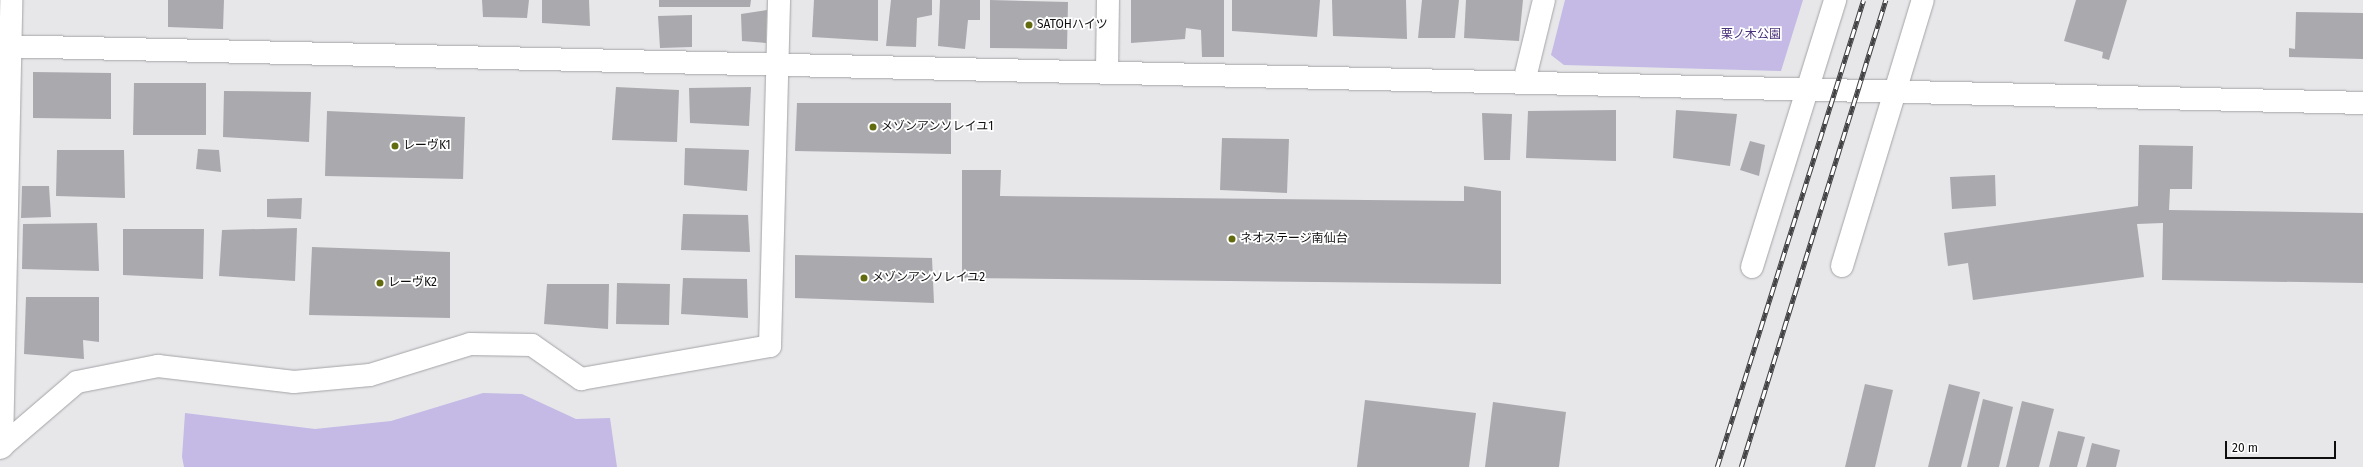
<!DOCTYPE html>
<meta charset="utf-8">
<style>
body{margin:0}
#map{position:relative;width:2363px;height:467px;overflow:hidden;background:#e7e7ea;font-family:"Fira Sans","Noto Sans JP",sans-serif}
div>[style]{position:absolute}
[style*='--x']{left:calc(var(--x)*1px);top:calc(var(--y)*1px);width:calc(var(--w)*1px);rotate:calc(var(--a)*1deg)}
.green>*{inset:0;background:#c4bae5}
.building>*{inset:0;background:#aaa9ad}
.roads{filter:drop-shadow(0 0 1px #a4a4a7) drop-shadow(0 0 1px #a4a4a7)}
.minor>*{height:22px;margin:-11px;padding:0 11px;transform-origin:11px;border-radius:11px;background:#fff}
.rail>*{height:4.5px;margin-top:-2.25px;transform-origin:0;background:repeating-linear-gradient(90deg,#fff 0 9px,#424244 0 18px);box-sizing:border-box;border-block:1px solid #424244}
.dots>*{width:11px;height:11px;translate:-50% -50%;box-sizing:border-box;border:2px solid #fff;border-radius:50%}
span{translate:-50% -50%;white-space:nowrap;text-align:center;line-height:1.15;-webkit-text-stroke:3.5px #fff;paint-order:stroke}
.poi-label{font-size:12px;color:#0e0e0f}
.left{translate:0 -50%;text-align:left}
.park-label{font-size:12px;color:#49317b}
.scale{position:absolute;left:2225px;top:441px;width:111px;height:18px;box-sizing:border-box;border:2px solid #0e0e0f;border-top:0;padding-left:5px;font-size:12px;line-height:14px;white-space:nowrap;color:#0e0e0f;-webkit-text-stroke:3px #fff;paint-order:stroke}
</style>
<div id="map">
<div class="green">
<i style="clip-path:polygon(1565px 0,1803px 0,1781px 71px,1564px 65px,1551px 55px)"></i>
<i style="clip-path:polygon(483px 393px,522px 394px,576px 419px,610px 418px,617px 467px,184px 467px,182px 457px,185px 413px,315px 429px,391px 421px)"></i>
</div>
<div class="building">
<i style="clip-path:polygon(168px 0,224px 0,223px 29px,168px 27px)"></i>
<i style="clip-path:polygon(482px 0,529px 0,527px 18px,483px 17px)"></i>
<i style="clip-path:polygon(542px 0,589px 0,590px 26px,542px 23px)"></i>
<i style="clip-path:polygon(659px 0,751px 0,750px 7px,659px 7px)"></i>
<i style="clip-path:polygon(814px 0,878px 0,878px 41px,812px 37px)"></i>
<i style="clip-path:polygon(891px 0,932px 0,932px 15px,917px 18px,916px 47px,886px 46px)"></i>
<i style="clip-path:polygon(940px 0,980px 0,980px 20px,968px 20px,965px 49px,938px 46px)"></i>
<i style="clip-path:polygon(990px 0,1068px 2px,1067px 49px,990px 48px)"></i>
<i style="clip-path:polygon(1131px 0,1224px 0,1224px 57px,1202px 57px,1201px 30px,1186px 28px,1185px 39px,1131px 43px)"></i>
<i style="clip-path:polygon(1232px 0,1320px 0,1317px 37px,1232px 31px)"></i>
<i style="clip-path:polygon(1332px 0,1406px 0,1407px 39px,1333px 36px)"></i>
<i style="clip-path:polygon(1422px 0,1459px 0,1455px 38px,1418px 38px)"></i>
<i style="clip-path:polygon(1466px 0,1523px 0,1519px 41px,1464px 38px)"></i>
<i style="clip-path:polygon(2076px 0,2127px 0,2109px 60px,2102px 58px,2103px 52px,2064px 41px)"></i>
<i style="clip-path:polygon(767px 10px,766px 43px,742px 41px,741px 14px)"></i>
<i style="clip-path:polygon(2296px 12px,2363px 13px,2363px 59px,2289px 57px,2289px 48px,2295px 49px)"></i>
<i style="clip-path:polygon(692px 15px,692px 47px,660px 48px,658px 16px)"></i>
<i style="clip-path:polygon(33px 72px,111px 73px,111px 119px,33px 118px)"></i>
<i style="clip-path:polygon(134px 83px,206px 83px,206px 135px,133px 135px)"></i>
<i style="clip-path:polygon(616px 87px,679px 90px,677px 142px,612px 140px)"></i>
<i style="clip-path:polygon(751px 87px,749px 126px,690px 123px,689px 88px)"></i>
<i style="clip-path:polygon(224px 91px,311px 92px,309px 142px,223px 137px)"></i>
<i style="clip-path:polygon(797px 103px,951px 103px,951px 154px,795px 151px)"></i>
<i style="clip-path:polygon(1616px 110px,1616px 161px,1526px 158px,1528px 111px)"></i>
<i style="clip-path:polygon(1676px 110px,1737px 114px,1730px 166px,1673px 158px)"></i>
<i style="clip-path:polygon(327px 111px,465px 117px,463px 179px,325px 176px)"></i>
<i style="clip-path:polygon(1482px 113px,1512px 114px,1510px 160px,1484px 160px)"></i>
<i style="clip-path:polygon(1222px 138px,1289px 139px,1287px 193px,1220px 190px)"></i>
<i style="clip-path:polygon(1750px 141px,1765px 145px,1759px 176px,1740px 170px)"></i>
<i style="clip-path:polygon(2139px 145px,2193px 146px,2192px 189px,2170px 189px,2169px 210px,2363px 213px,2363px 283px,2162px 280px,2163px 223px,2137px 224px,2144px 277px,1973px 300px,1968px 263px,1948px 266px,1944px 233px,2138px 206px)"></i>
<i style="clip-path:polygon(685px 148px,749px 150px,747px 191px,684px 185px)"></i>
<i style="clip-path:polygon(198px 149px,219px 150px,221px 172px,196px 169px)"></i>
<i style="clip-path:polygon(57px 150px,124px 150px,125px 198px,56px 196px)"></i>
<i style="clip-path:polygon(962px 170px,1001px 170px,1000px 196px,1464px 201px,1464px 186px,1501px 191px,1501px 284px,962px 278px)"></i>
<i style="clip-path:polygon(1995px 175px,1996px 206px,1952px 209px,1950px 177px)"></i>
<i style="clip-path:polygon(22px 186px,49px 186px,51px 217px,21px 218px)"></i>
<i style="clip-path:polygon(302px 198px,301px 219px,267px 217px,267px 199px)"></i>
<i style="clip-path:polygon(683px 214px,748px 215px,750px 252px,681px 250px)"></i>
<i style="clip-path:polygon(97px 223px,99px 271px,22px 269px,23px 224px)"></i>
<i style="clip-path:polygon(297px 228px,295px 281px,219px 276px,222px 230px)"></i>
<i style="clip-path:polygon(123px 229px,204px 229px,203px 279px,123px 275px)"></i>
<i style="clip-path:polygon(312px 247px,450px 252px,450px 318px,309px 315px)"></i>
<i style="clip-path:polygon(795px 255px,932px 258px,934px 303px,795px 298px)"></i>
<i style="clip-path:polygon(683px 278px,747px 279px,748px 318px,681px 314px)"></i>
<i style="clip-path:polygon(617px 283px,670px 284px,669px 325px,616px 324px)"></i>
<i style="clip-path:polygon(547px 284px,609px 284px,608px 329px,544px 324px)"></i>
<i style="clip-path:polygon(26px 297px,99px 297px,99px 342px,83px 340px,84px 359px,24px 354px)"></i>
<i style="clip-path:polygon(1865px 384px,1893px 390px,1875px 467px,1845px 467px)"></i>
<i style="clip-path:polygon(1949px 384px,1980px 392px,1961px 467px,1928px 467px)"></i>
<i style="clip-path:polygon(1983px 399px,2013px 407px,1999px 467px,1967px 467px)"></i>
<i style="clip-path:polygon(1365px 400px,1476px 413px,1469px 467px,1357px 467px)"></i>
<i style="clip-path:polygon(2022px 401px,2054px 409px,2039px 467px,2006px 467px)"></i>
<i style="clip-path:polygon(1493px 402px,1566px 412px,1559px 467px,1485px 467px)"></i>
<i style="clip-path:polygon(2058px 431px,2085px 437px,2077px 467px,2049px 467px)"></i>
<i style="clip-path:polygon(2092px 443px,2120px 450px,2116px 467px,2086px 467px)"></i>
</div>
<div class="roads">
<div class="minor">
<i style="--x:0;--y:46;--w:2364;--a:1.38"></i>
<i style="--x:1107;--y:70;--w:70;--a:-89.2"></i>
<i style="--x:1524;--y:82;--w:84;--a:-76.3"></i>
<i style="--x:1842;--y:266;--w:278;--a:-73.1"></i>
<i style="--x:1752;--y:267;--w:280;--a:-72.7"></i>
<i style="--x:2;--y:447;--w:447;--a:-88.8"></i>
<i style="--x:0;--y:448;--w:101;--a:-40.6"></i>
<i style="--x:77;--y:382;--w:83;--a:-11.2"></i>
<i style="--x:158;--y:366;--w:137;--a:6.7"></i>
<i style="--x:294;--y:382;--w:76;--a:-5.3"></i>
<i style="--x:370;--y:375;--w:105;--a:-17.2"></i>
<i style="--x:470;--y:344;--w:62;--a:0.9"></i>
<i style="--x:532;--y:345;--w:60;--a:34.8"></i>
<i style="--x:581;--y:379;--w:192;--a:-9.9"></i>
<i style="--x:770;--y:346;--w:346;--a:-88.5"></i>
</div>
</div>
<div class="rail">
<i style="--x:1717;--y:467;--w:489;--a:-72.6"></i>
<i style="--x:1741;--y:467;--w:489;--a:-72.8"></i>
</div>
<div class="dots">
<i style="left:1029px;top:25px;background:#636b0f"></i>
<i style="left:873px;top:127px;background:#636b0f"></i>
<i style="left:395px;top:146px;background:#636b0f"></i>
<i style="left:1232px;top:239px;background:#636b0f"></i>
<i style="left:864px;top:278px;background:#636b0f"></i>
<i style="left:380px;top:283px;background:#636b0f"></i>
</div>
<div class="poi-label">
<span class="left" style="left:1037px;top:25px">SATOHハイツ</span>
<span class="left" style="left:881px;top:127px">メゾンアンソレイユ1</span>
<span class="left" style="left:403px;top:146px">レーヴK1</span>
<span class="left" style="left:1240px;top:239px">ネオステージ南仙台</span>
<span class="left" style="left:872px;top:278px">メゾンアンソレイユ2</span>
<span class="left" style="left:388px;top:283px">レーヴK2</span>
</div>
<div class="park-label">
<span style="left:1751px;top:35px">栗ノ木公園</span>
</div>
<div class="scale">20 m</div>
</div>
